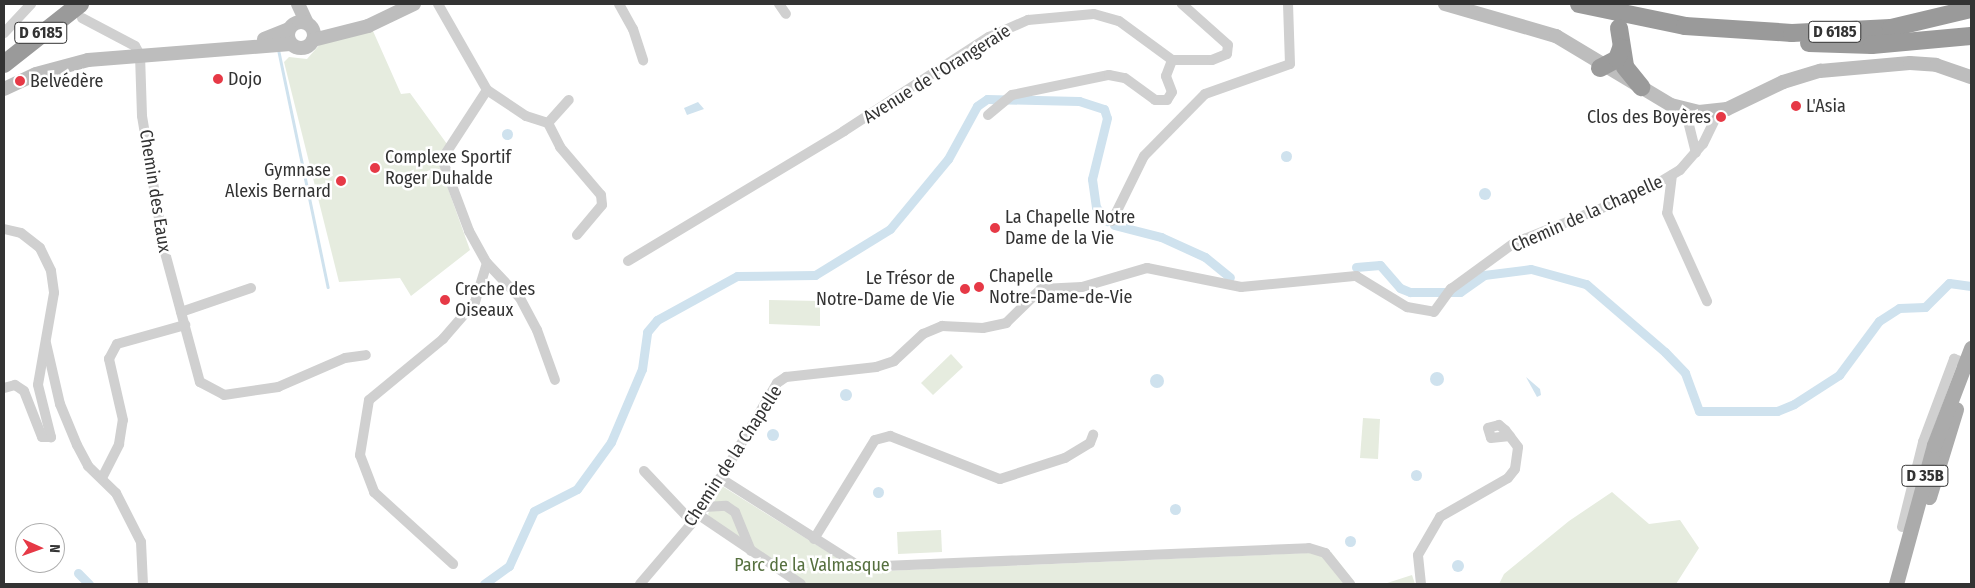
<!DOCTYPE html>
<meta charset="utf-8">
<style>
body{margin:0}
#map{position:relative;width:1975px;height:588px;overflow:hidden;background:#fff;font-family:"Fira Sans Condensed",sans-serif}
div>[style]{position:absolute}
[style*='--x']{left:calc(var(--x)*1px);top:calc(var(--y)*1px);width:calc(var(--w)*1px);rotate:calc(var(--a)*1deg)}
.green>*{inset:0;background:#e6ecdf}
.water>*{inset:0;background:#cfe2ee}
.round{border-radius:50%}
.stream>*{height:2.5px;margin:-1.25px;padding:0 1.25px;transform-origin:1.25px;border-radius:1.25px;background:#cfe2ee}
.canal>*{height:9px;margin:-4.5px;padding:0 4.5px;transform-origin:4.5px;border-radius:4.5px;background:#cfe2ee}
.street>*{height:10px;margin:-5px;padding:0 5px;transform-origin:5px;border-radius:5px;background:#d0d0d0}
.secondary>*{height:14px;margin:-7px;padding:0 7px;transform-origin:7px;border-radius:7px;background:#bdbdbd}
.secondary>.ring{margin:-7px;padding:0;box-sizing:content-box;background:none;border:14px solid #bdbdbd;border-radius:50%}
.primary>*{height:15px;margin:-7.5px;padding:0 7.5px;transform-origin:7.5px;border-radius:7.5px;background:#ababab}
.highway>*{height:18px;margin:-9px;padding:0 9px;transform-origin:9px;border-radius:9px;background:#9a9a9a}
.dots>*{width:14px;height:14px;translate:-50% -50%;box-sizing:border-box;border:2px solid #fff;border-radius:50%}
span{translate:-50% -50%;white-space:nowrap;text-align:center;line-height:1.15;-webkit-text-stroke:5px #fff;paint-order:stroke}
.shield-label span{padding:1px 4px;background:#fff;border:1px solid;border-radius:4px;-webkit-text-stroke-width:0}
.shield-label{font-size:16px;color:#333;font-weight:700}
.street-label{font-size:18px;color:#333}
.poi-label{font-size:18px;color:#333}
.left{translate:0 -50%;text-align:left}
.right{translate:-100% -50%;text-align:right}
.park-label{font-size:18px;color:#56703f}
.frame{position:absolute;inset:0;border:5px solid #333;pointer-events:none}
.north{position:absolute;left:15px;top:523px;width:50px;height:50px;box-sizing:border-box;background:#fff;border:1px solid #adadad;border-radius:50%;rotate:92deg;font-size:14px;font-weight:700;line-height:20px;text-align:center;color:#333}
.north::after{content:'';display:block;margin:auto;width:18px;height:22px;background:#e63946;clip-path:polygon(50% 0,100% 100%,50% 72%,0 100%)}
</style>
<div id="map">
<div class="green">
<i style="clip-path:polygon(373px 31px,401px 94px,410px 93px,447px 144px,437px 158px,470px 250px,411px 296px,400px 278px,339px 282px,284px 62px,289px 57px,307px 59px,322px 42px)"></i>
<i style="clip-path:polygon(769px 300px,820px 301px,820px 326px,769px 324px)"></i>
<i style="clip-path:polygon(951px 354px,963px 367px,933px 395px,921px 383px)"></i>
<i style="clip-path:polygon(1363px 418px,1380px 419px,1378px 459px,1360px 458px)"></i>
<i style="clip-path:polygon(722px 486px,860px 572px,1331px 552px,1356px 584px,807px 584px,710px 518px,708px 514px)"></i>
<i style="clip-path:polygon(1612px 492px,1649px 524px,1680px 520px,1699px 548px,1676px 584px,1499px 584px,1504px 574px,1569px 521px)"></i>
<i style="clip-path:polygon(941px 530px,942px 552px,898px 554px,897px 532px)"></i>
<i style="clip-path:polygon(1412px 575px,1415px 584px,1384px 584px)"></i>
</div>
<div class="water">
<i style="clip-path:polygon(698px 102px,704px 109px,687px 115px,684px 108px)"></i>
<i class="round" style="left:501.5px;top:128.5px;width:11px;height:11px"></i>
<i class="round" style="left:1280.5px;top:150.5px;width:11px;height:11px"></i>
<i class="round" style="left:1479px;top:188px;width:12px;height:12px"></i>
<i class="round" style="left:1430px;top:372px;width:14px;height:14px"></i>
<i class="round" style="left:1150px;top:374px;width:14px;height:14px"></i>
<i style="clip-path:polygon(1526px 377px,1540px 389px,1541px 395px,1537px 397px)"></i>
<i class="round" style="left:840px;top:389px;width:12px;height:12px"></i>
<i class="round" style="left:767px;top:429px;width:12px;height:12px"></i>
<i class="round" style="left:1410.5px;top:469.5px;width:11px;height:11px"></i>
<i class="round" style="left:872.5px;top:486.5px;width:11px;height:11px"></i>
<i class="round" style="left:1169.5px;top:503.5px;width:11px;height:11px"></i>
<i class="round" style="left:1344.5px;top:535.5px;width:11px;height:11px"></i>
<i class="round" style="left:1452px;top:560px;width:12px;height:12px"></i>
</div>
<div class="stream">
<i style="--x:279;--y:52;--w:240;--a:78.2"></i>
</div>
<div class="canal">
<i style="--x:1114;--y:225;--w:49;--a:14.3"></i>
<i style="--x:1161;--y:237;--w:48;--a:24.4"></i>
<i style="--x:1205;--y:257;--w:32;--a:39"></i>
<i style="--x:1356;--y:267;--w:24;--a:-5"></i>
<i style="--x:1380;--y:265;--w:30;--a:49"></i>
<i style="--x:1400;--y:288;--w:11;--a:22"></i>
<i style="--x:1410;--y:292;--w:50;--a:0"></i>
<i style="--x:1460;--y:292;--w:29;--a:-35"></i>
<i style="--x:1484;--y:275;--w:47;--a:-7.3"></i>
<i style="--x:1531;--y:269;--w:57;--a:15.3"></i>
<i style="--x:1586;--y:284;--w:104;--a:40.7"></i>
<i style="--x:1665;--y:352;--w:29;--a:46"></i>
<i style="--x:1685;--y:373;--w:40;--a:69.8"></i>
<i style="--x:1699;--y:411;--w:78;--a:0"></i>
<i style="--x:1777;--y:411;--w:18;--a:-22"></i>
<i style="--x:1794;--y:404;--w:54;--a:-32.8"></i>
<i style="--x:1839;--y:375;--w:67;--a:-53.5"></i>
<i style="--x:1879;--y:321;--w:24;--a:-33"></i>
<i style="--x:1899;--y:308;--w:26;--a:-2"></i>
<i style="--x:1925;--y:307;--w:34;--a:-45"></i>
<i style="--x:1949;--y:283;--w:22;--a:8"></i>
<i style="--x:78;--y:573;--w:16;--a:45"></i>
<i style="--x:484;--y:584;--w:31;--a:-36"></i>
<i style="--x:509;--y:566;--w:60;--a:-65.6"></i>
<i style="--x:534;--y:511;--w:48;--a:-27.1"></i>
<i style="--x:577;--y:489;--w:58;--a:-54.1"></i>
<i style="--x:611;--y:442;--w:79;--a:-67"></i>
<i style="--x:642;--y:369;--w:37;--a:-82"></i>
<i style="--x:647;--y:332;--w:16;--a:-50"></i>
<i style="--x:657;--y:320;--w:91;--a:-28.8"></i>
<i style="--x:737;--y:276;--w:78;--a:-0.7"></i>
<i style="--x:815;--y:275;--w:88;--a:-31.5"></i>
<i style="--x:890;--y:229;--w:91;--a:-50.4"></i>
<i style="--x:948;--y:159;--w:60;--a:-61.3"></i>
<i style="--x:977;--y:106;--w:12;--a:-35"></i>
<i style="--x:987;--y:99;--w:92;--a:1.2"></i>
<i style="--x:1079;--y:101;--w:26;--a:18"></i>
<i style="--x:1104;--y:109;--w:9;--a:72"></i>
<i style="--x:1107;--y:118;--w:63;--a:103.8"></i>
<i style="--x:1092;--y:179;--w:28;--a:82"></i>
<i style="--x:1096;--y:207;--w:18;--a:52"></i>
</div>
<div class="street">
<i style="--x:438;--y:4;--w:99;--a:60.3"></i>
<i style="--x:487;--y:90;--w:82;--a:123.1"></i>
<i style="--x:442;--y:159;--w:77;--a:69.4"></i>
<i style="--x:469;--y:231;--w:37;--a:61"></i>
<i style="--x:487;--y:263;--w:41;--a:107.1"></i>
<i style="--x:475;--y:302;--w:49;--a:130.9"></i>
<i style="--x:443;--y:339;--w:96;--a:140.5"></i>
<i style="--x:369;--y:400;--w:56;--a:99.3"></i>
<i style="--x:360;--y:455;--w:40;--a:69"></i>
<i style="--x:374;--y:492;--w:107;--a:42.3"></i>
<i style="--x:619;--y:4;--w:29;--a:61"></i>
<i style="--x:633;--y:29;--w:33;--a:72"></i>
<i style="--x:779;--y:4;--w:12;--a:55"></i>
<i style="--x:82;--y:18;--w:60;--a:27.8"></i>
<i style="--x:135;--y:46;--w:10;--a:61"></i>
<i style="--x:140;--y:55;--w:61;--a:88.1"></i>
<i style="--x:142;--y:116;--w:135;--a:80.6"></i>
<i style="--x:164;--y:249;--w:138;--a:74.9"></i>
<i style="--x:200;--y:382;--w:27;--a:28"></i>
<i style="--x:224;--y:395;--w:55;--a:-8.4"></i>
<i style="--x:278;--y:387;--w:73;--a:-23.4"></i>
<i style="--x:345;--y:358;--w:21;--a:-8"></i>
<i style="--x:4;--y:33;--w:40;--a:-47"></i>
<i style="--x:487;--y:90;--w:47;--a:33.7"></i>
<i style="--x:526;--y:116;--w:23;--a:18"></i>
<i style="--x:548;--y:123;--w:31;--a:-48"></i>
<i style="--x:1685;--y:109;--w:45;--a:76"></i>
<i style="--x:988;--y:115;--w:31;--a:-40"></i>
<i style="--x:1012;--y:95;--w:99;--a:-11.7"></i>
<i style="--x:1109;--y:75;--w:16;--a:11"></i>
<i style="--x:1125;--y:78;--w:37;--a:36"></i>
<i style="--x:1155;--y:100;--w:12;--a:0"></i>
<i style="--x:1167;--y:100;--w:9;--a:-58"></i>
<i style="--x:1172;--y:92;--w:17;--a:-111"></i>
<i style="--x:1166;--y:76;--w:17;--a:-69"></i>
<i style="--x:548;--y:123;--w:27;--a:63"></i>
<i style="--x:560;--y:147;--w:63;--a:49.5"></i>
<i style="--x:601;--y:195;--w:10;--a:84"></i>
<i style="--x:602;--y:205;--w:39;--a:130"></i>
<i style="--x:1672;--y:175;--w:38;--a:97"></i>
<i style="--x:1667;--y:213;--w:97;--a:65.6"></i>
<i style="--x:1112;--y:221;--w:72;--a:-63.8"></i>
<i style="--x:1144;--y:156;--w:87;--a:-45.5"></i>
<i style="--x:1205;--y:94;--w:90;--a:-19.4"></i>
<i style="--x:1290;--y:64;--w:60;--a:-91.9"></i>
<i style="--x:4;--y:229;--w:17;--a:13"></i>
<i style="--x:21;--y:233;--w:24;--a:38"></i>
<i style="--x:40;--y:248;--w:25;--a:64"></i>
<i style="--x:51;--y:271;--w:22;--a:82"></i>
<i style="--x:54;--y:293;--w:93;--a:99.9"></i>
<i style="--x:38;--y:385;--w:54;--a:76"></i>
<i style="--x:51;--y:437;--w:9;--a:180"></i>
<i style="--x:42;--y:437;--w:49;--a:-111.4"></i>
<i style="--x:24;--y:391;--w:11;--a:-146"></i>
<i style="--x:15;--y:385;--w:11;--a:165"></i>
<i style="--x:628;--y:261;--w:252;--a:-31"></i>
<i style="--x:844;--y:131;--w:173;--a:-33"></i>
<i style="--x:989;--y:37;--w:43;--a:-23.6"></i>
<i style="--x:1028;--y:20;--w:66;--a:-5.2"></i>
<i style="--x:1094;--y:14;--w:26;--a:16"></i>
<i style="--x:1119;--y:21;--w:66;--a:36.3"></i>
<i style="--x:1172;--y:60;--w:40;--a:0"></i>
<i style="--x:1212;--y:60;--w:16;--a:-22"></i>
<i style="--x:1227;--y:54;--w:9;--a:-84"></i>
<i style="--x:1228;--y:45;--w:62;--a:-138.3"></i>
<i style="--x:487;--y:263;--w:48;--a:46.7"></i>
<i style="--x:520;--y:298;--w:36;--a:62"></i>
<i style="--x:537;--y:330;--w:53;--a:70.2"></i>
<i style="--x:181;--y:312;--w:74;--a:-18.9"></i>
<i style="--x:46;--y:343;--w:63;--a:77.1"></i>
<i style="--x:60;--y:404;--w:44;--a:67.5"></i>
<i style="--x:77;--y:445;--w:24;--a:62"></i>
<i style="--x:88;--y:466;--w:39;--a:44"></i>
<i style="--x:116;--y:493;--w:55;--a:63"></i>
<i style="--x:141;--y:542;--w:42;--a:87.3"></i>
<i style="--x:644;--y:471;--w:71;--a:46.7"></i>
<i style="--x:102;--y:478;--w:38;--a:-63"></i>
<i style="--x:119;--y:444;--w:24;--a:-81"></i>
<i style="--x:123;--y:420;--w:63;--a:-102.9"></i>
<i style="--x:109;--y:359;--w:17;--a:-62"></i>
<i style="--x:117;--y:344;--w:71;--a:-15.6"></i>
<i style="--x:720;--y:478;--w:166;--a:32.4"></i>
<i style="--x:860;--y:567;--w:449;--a:-2.4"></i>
<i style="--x:1309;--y:548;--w:17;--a:17"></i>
<i style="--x:1325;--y:553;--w:40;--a:51"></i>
<i style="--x:704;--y:507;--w:22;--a:-3"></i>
<i style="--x:726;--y:506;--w:11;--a:34"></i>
<i style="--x:735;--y:512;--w:42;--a:67.7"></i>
<i style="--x:699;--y:515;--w:123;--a:34.1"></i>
<i style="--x:1902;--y:527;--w:88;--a:-76.1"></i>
<i style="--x:1923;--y:442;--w:89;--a:-69.5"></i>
<i style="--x:1954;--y:359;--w:13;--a:18"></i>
<i style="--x:814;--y:539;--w:116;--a:-58.4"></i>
<i style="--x:875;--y:440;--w:16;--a:-15"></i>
<i style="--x:890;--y:436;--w:118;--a:21.4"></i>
<i style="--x:1000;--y:479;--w:68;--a:-17.9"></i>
<i style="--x:1065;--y:458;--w:29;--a:-31"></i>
<i style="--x:1090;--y:443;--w:9;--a:-69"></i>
<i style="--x:640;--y:584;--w:91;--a:-49.5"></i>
<i style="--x:699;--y:515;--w:153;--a:-59.4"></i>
<i style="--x:777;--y:383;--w:11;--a:-34"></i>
<i style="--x:786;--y:377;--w:91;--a:-6.3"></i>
<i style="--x:876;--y:367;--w:19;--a:-18"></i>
<i style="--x:894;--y:361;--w:40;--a:-43"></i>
<i style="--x:923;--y:334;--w:21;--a:-23"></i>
<i style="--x:942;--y:326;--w:41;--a:2.8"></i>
<i style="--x:983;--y:328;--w:24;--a:-12"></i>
<i style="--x:1006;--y:323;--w:49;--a:-44.2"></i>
<i style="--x:1041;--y:289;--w:41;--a:-2.8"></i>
<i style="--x:1082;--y:287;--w:68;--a:-16.3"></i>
<i style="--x:1147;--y:268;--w:96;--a:11.4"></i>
<i style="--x:1241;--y:287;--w:116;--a:-5.5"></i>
<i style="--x:1356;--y:276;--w:60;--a:31.3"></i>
<i style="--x:1407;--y:307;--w:27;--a:10"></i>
<i style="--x:1434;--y:312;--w:29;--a:-54"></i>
<i style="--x:1451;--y:289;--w:78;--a:-36.1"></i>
<i style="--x:1514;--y:243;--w:141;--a:-21.7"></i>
<i style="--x:1645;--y:191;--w:41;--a:-31"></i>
<i style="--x:1680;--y:170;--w:35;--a:-49"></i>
<i style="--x:1703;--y:144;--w:37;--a:-64"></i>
<i style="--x:1421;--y:584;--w:29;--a:-96"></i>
<i style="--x:1418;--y:555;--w:44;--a:-59.9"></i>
<i style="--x:1440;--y:517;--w:78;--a:-29.8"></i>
<i style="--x:1508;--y:478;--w:11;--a:-52"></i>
<i style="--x:1515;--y:469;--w:22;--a:-82"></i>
<i style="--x:1518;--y:447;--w:21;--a:-127"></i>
<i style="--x:1505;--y:430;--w:8;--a:-140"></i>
<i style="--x:1499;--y:425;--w:11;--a:165"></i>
<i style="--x:1488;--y:428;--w:10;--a:73"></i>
<i style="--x:1491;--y:438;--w:19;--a:-6"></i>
</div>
<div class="secondary">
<i style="--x:298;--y:4;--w:21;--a:65"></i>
<i style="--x:1445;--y:4;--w:116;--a:16.1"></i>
<i style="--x:1556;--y:36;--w:134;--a:31"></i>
<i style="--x:1671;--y:105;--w:29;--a:14"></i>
<i style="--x:1699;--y:112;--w:28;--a:-6"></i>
<i style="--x:1727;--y:109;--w:62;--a:-25.7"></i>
<i style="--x:1783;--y:82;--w:39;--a:-17"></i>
<i style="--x:1820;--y:71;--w:90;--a:-5.1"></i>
<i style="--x:1910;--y:63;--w:26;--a:4"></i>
<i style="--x:1936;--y:65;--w:37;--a:19"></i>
<i class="ring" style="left:288px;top:22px;width:12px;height:12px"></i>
<i style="--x:264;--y:39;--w:27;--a:-22"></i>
<i style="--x:313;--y:40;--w:57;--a:-14.3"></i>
<i style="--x:368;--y:26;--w:51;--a:-25.6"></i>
<i style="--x:4;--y:89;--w:35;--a:-25"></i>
<i style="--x:36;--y:74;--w:54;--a:-15.1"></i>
<i style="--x:88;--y:60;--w:203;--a:-4.5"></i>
</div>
<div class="primary">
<i style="--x:1929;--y:497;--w:92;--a:-72.9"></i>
<i style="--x:1896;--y:584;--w:144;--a:-74.7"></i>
<i style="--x:1934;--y:445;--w:104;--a:-69.1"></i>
</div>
<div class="highway">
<i style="--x:1579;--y:4;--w:108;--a:11.7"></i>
<i style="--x:1685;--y:26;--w:107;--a:3.7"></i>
<i style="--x:1792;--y:33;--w:99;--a:-2.9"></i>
<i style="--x:1891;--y:28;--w:82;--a:-13.4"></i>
<i style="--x:1619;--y:28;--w:39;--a:81"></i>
<i style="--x:1625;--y:67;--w:26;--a:51"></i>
<i style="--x:1809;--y:43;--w:63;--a:1.8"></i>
<i style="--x:1872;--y:45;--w:99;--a:-5.2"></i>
<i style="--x:4;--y:64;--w:97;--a:-38.3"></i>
<i style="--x:1600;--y:68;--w:19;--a:-28"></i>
<i style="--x:1617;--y:59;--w:12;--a:-70"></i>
</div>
<div class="dots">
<i style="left:218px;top:79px;background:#e63946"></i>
<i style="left:20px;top:81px;background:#e63946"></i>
<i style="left:1796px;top:106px;background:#e63946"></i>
<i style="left:1721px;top:117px;background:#e63946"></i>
<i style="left:375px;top:168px;background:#e63946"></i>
<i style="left:341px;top:181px;background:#e63946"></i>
<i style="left:995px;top:228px;background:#e63946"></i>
<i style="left:979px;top:287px;background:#e63946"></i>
<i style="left:965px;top:289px;background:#e63946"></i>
<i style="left:445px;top:300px;background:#e63946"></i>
</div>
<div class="shield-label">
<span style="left:1835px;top:32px">D 6185</span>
<span style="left:41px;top:33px">D 6185</span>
<span style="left:1925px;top:476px">D 35B</span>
</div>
<div class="street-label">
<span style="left:937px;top:74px;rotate:-32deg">Avenue de l'Orangeraie</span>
<span style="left:155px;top:191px;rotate:81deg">Chemin des Eaux</span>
<span style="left:1587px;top:214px;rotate:-24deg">Chemin de la Chapelle</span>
<span style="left:733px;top:456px;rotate:-57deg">Chemin de la Chapelle</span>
</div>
<div class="poi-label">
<span class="left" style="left:228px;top:79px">Dojo</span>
<span class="left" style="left:30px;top:81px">Belvédère</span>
<span class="left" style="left:1806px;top:106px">L'Asia</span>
<span class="right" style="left:1711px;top:117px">Clos des Boyères</span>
<span class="left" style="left:385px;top:168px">Complexe Sportif<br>Roger Duhalde</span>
<span class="right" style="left:331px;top:181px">Gymnase<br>Alexis Bernard</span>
<span class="left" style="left:1005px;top:228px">La Chapelle Notre<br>Dame de la Vie</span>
<span class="left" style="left:989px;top:287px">Chapelle<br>Notre-Dame-de-Vie</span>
<span class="right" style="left:955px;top:289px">Le Trésor de<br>Notre-Dame de Vie</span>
<span class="left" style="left:455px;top:300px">Creche des<br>Oiseaux</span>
</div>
<div class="park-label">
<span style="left:812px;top:565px">Parc de la Valmasque</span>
</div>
<div class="frame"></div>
<div class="north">N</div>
</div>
